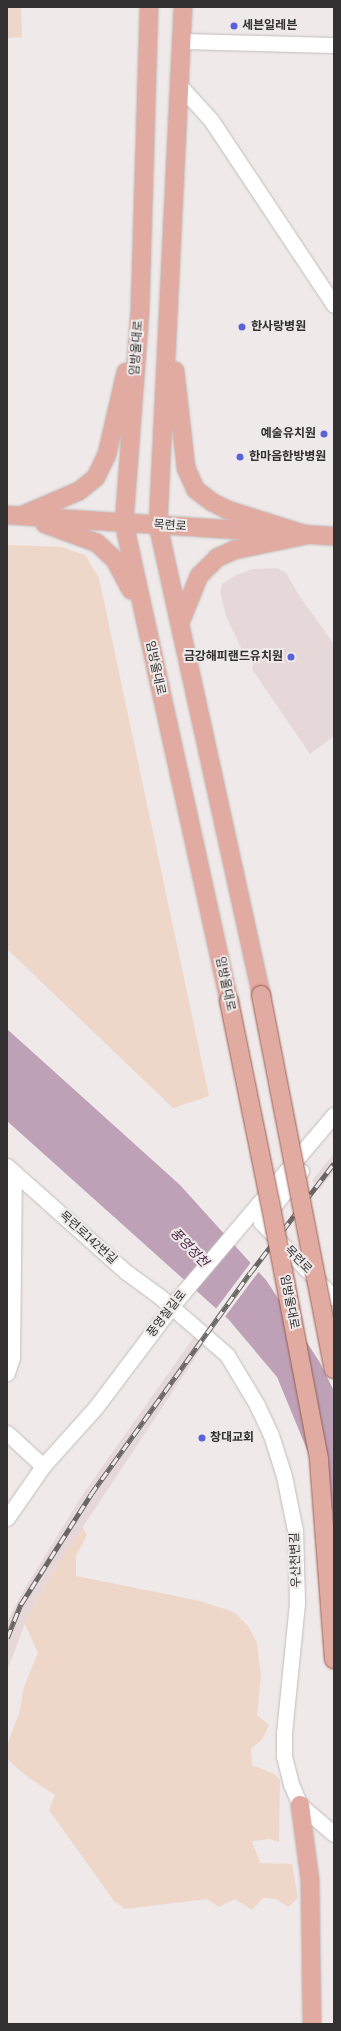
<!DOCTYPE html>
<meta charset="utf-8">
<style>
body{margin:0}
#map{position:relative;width:341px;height:2031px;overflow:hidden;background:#efe9e9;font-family:"Asap Condensed","Noto Sans KR",sans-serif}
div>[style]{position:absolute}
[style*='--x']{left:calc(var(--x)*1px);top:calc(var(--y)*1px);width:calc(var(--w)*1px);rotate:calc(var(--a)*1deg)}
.built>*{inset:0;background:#e6d8d9}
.green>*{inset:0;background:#eed6c8}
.water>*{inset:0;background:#bea1b7}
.pier>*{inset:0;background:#efe9e9}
.roads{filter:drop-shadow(0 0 1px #c2bcbc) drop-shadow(0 0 1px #c2bcbc)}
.minor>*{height:15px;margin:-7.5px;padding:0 7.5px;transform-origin:7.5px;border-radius:7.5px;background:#fff}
.major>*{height:18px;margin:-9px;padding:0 9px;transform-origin:9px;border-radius:9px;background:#e1aba1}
.rail>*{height:4.5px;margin-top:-2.25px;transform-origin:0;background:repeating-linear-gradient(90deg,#efe9e9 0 9px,#696666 0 18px);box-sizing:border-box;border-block:1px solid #696666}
.bridges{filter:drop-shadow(0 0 1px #975c50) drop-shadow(0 0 1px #975c50)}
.major-bridge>*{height:18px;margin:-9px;padding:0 9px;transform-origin:9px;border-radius:9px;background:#e1aba1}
.dots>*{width:11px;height:11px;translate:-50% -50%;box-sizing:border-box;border:2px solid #efe9e9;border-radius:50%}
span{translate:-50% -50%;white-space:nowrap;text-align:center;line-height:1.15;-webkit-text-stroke:4px #efe9e9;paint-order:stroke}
.poi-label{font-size:12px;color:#323030;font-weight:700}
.left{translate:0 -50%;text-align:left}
.right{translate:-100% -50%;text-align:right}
.street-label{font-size:12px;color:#323030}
.water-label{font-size:13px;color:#4a2343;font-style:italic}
.frame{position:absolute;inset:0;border:8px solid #323030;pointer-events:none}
</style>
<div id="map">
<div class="built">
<i style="clip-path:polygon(277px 568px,286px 573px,300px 597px,334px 644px,334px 736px,310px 754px,252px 669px,253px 664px,242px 650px,226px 616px,220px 592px,222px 584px,236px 575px,253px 569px)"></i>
<i style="clip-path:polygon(334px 1153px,334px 1171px,320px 1189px,312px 1181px)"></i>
<i style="clip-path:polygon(194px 1337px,203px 1346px,49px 1578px,25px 1624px,7px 1671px,7px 1622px,22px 1593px,83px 1494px)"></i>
</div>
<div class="green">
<i style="clip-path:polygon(7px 7px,21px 7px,22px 37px,7px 38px)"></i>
<i style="clip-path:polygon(7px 545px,61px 547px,85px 555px,99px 578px,209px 1096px,173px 1108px,7px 949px)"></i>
<i style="clip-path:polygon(82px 1527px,87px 1535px,76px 1556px,76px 1576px,200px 1601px,234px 1612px,248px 1626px,257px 1643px,261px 1676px,257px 1715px,269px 1725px,263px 1738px,251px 1749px,252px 1765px,274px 1774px,280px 1780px,279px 1842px,270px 1839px,252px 1841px,260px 1863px,292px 1864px,298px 1898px,288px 1907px,276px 1899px,263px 1898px,252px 1910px,235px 1899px,219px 1907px,207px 1899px,125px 1909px,114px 1901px,49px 1810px,55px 1795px,29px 1778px,7px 1759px,7px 1745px,19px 1714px,24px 1687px,38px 1653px,25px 1624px,49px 1578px)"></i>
</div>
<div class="water">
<i style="clip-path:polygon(7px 1029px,180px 1185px,266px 1280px,319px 1361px,334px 1391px,334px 1515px,277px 1377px,229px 1320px,7px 1121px)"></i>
</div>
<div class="pier">
<i style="clip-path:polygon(252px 1261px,260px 1270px,224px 1318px,215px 1310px)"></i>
</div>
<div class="roads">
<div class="minor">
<i style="--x:182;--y:41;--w:152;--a:1.5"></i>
<i style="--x:180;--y:86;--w:46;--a:47.6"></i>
<i style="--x:211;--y:120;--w:222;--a:56.4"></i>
<i style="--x:7;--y:1166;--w:159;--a:41.7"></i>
<i style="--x:126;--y:1272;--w:41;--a:36"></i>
<i style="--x:159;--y:1296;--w:90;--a:40.9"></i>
<i style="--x:227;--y:1355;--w:58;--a:59"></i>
<i style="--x:257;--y:1405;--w:33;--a:65"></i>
<i style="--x:271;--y:1435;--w:43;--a:72.4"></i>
<i style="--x:284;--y:1476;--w:55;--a:78.5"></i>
<i style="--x:295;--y:1530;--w:73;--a:88.4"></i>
<i style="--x:297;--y:1603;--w:131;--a:95.7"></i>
<i style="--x:284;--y:1733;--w:23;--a:90"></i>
<i style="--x:284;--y:1756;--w:29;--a:76"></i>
<i style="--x:291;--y:1784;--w:23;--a:67"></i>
<i style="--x:300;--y:1805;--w:45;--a:40.5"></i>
<i style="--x:301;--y:1171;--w:65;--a:128.1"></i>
<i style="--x:261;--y:1222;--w:105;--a:46.2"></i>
<i style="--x:7;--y:1373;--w:16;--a:-72"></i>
<i style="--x:12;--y:1358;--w:185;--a:-89.4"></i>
<i style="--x:7;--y:1433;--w:49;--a:42.5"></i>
<i style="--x:7;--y:1518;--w:63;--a:-55.3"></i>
<i style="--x:43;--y:1466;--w:79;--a:-48.1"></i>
<i style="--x:96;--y:1407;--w:133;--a:-53"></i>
<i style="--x:176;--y:1301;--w:244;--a:-49.7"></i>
</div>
<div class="major">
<i style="--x:149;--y:7;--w:304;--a:91.7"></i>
<i style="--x:140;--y:311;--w:213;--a:94.3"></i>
<i style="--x:124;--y:523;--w:489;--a:77.6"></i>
<i style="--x:183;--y:7;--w:519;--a:92.76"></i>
<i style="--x:158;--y:525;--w:481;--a:77.6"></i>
<i style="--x:175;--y:371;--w:98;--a:83.5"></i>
<i style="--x:186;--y:468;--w:24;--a:66"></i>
<i style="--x:196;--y:490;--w:20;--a:37"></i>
<i style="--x:212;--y:502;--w:18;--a:27"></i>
<i style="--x:228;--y:510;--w:83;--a:17.6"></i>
<i style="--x:307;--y:535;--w:75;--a:168.4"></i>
<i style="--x:234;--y:550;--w:19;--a:155"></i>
<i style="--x:217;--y:558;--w:25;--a:135"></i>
<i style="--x:199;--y:576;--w:51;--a:112"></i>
<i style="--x:25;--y:514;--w:59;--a:-23.1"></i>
<i style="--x:79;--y:491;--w:22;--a:-39"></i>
<i style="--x:96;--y:477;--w:25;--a:-64"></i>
<i style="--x:107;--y:454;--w:84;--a:-77"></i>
<i style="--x:7;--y:515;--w:328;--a:3.7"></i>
<i style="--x:45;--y:524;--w:55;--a:20.1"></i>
<i style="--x:97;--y:543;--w:25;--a:43"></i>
<i style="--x:115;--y:560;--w:34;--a:62"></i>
<i style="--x:300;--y:1805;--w:76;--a:82.4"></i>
<i style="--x:310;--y:1880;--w:144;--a:89.2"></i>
</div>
</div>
<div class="rail">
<i style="--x:7;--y:1638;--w:37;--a:-68"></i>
<i style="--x:21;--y:1604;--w:130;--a:-57.5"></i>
<i style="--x:91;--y:1494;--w:272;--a:-54.3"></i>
<i style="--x:250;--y:1273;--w:138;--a:-52.6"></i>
</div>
<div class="bridges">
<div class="major-bridge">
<i style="--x:261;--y:995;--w:381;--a:79"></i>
<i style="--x:229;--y:1001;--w:205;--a:78.5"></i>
<i style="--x:270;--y:1202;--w:263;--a:79.2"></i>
<i style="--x:319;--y:1460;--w:200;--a:85.7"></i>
</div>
</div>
<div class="dots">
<i style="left:234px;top:26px;background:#5a62da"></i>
<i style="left:242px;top:327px;background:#5a62da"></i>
<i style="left:324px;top:434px;background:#5a62da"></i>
<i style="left:240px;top:457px;background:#5a62da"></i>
<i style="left:291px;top:657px;background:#5a62da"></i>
<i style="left:202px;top:1438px;background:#5a62da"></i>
</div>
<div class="poi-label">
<span class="left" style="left:242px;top:26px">세븐일레븐</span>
<span class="left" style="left:251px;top:327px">한사랑병원</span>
<span class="right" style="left:316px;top:434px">예술유치원</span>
<span class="left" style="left:249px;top:457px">한마음한방병원</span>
<span class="right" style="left:283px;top:657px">금강해피랜드유치원</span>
<span class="left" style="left:210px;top:1438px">창대교회</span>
</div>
<div class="street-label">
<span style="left:137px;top:348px;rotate:-86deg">임방울대로</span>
<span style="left:170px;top:526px;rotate:4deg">목련로</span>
<span style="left:155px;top:668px;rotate:78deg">임방울대로</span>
<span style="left:225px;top:984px;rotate:78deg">임방울대로</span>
<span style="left:88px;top:1238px;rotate:42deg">목련로142번길</span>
<span style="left:298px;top:1260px;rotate:46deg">목련로</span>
<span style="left:289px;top:1302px;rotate:79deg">임방울대로</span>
<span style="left:167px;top:1314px;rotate:-52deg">풍영철길로</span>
<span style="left:296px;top:1560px;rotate:-92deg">우산천변길</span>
</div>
<div class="water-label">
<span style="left:189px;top:1248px;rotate:46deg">풍영정천</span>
</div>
<div class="frame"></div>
</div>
